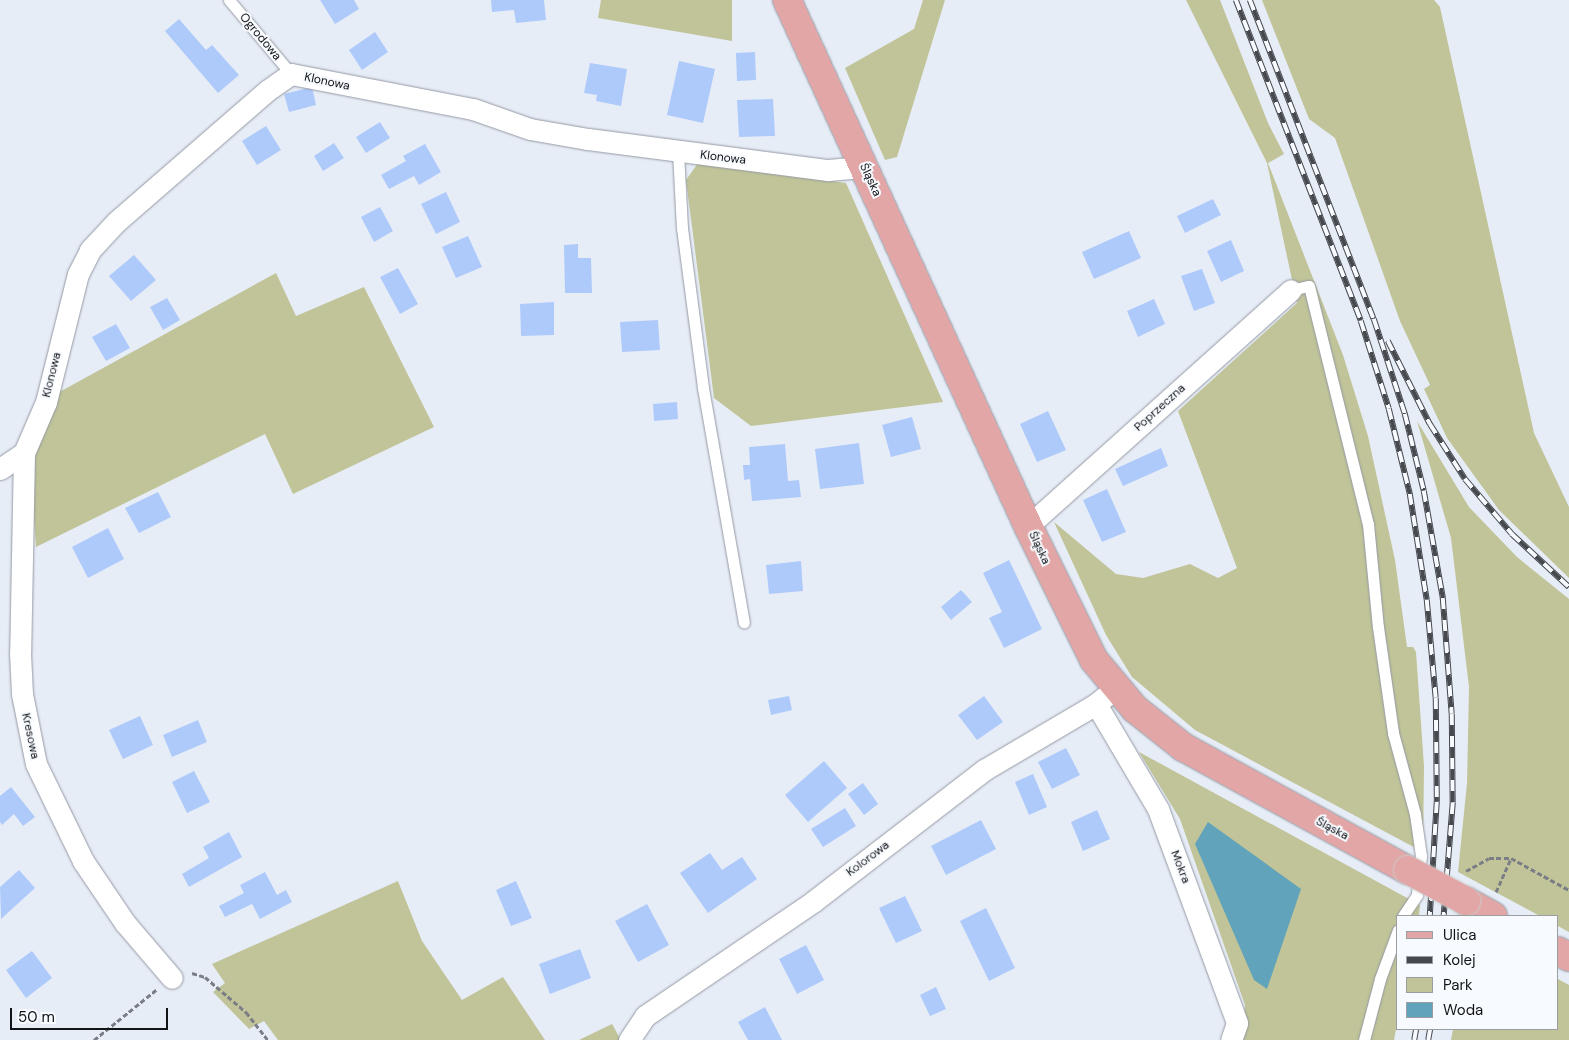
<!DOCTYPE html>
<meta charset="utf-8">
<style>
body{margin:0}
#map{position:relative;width:1569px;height:1040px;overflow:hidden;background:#e7edf7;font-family:"DM Sans",sans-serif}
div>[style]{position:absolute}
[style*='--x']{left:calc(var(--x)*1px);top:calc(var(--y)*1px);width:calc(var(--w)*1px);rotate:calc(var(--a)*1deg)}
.green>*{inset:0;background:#c0c498}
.water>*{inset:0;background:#61a3ba}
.building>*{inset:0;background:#aecafb}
.path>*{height:3px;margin-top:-1.5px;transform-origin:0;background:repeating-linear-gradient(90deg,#7b7f85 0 5px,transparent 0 7.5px)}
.roads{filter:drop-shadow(0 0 1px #9499a3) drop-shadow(0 0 1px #9499a3)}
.service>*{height:11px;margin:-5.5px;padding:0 5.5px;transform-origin:5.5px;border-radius:5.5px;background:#fff}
.minor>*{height:21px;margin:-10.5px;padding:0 10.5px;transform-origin:10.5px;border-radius:10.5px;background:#fff}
.primary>*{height:28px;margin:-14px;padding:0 14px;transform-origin:14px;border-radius:14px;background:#e3a6a6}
.rail>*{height:5.5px;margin-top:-2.75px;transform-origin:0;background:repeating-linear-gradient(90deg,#f7fafe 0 11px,#46494e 0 22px);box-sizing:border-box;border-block:1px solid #46494e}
.bridges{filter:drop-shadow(0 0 1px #cbcbcc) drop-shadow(0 0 1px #cbcbcc)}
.primary-bridge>*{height:28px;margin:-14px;padding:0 14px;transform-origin:14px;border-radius:14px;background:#e3a6a6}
span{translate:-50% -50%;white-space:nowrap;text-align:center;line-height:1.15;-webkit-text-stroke:4px #f7fafe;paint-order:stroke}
.street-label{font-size:12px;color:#111316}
.legend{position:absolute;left:1396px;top:915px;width:162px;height:115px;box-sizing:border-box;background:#f7fafe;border:1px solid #9b9ea1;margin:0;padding:6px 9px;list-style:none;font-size:15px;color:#111316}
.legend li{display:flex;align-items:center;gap:10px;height:25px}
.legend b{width:25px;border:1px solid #9b9ea1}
.scale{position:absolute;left:10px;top:1008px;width:158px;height:22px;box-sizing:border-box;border:2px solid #111316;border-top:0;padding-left:6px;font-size:15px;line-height:18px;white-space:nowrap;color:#111316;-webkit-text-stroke:4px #f7fafe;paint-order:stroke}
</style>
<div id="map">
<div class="green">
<i style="clip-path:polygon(601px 0,732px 0,732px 41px,598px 18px)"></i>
<i style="clip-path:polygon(923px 0,945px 0,897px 157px,885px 160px,845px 68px,914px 29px)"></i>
<i style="clip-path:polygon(1186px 0,1220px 0,1268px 123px,1284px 154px,1268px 163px,1343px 355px,1368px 436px,1395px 560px,1407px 647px,1413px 647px,1416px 652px,1424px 766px,1423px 852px,1195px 730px,1132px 677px,1106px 635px,1054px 522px,1116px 574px,1143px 578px,1190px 564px,1218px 578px,1237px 568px,1178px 411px,1297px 303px,1267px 163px)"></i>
<i style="clip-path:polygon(1262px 0,1434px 0,1440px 7px,1534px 433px,1569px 507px,1569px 578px,1499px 510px,1447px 438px,1424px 389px,1430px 385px,1400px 321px,1335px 138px,1309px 119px)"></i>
<i style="clip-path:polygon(698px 163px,846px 183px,943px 402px,751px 426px,714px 398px,686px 180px)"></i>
<i style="clip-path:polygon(276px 273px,296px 316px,364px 287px,434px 427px,293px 494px,265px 434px,36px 547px,30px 460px,54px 395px)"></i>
<i style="clip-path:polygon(1417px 421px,1469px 507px,1517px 557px,1569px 599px,1569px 932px,1558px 926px,1558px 916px,1540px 916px,1458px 872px,1467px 783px,1469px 687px,1451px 538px)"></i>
<i style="clip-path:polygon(1139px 752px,1420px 905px,1419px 916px,1398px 916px,1398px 1019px,1394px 1040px,1241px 1040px,1245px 1005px,1180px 819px)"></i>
<i style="clip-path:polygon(398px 881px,422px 941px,462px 1000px,503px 977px,545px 1040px,278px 1040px,264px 1021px,249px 1029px,213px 992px,225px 983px,212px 964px)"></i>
<i style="clip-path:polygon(1558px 979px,1569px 985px,1569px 1040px,1451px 1040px,1453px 1029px,1558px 1029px)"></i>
<i style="clip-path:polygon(612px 1024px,621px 1040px,579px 1040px)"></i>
</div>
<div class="water">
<i style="clip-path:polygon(1208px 822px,1301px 889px,1267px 989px,1254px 980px,1195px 844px)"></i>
</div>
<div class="building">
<i style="clip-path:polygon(320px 0,354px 0,359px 9px,335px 24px)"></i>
<i style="clip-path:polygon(491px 0,544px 0,546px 20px,516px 23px,514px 10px,492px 12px)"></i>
<i style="clip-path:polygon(179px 19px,206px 50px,212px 45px,239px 75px,218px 93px,165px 31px)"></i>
<i style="clip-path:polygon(375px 32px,388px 52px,362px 70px,349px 50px)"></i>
<i style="clip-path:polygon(755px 52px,756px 80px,737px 81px,736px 53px)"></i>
<i style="clip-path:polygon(679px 61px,715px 69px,703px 123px,667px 115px)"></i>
<i style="clip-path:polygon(590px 63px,627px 69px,621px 106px,596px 101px,597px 95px,584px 93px)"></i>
<i style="clip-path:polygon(312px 87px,316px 105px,289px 112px,284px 94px)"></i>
<i style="clip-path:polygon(773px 99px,775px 136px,739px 137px,737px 100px)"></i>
<i style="clip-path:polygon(380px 122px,390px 138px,366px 153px,356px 137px)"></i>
<i style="clip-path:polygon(266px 126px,281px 150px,257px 165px,242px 141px)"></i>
<i style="clip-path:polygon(334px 143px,344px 158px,323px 171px,314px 156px)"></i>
<i style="clip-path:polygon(425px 144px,441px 172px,419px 185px,414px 176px,389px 189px,381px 175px,406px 161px,403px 156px)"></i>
<i style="clip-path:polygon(446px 192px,460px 222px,436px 234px,421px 204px)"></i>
<i style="clip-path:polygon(1213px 199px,1221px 215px,1185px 233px,1177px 216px)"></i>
<i style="clip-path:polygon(380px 207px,393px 231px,374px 242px,361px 217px)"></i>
<i style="clip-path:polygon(1129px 231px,1141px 258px,1094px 279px,1082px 252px)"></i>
<i style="clip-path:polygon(468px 236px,482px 267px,456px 278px,442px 247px)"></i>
<i style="clip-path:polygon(1231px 240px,1244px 271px,1221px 282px,1207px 251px)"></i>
<i style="clip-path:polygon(578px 244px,578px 258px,591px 258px,592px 293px,565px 293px,564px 245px)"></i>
<i style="clip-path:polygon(134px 255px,156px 280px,131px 301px,109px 276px)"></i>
<i style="clip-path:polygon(398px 268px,418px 304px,400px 314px,380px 277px)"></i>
<i style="clip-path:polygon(1202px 269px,1215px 303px,1194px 311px,1181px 276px)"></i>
<i style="clip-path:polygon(167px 298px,180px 320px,163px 330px,150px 307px)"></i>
<i style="clip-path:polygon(1154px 299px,1165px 324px,1138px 337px,1127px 311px)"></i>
<i style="clip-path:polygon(554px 302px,554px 335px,521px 336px,520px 304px)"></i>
<i style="clip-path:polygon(658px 320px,660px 350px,622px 352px,620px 322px)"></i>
<i style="clip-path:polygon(116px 324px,130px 348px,106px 361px,92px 337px)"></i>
<i style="clip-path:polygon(677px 402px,678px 419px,654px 421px,653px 404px)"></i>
<i style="clip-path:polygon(1048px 411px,1066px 450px,1037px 462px,1020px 424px)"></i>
<i style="clip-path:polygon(912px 417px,921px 449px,891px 457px,882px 425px)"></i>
<i style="clip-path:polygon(859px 443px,864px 484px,820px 489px,815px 449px)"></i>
<i style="clip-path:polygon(785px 444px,788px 481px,799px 480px,801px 497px,752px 501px,750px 479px,744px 480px,743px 465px,750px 465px,749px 447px)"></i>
<i style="clip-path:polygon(1161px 448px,1168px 466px,1123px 486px,1115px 469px)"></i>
<i style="clip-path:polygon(1107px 489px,1126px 532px,1102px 542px,1083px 500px)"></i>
<i style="clip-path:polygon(158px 492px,171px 517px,139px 533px,125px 508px)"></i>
<i style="clip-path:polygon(108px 528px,124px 559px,88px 578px,72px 547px)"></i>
<i style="clip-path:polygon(1009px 560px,1042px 629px,1004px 648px,989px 618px,1002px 612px,983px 573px)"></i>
<i style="clip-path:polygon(801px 561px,803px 591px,769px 594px,766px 565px)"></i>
<i style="clip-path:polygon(961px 590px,972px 602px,951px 620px,941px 607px)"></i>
<i style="clip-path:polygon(789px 696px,792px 710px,771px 715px,768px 700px)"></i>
<i style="clip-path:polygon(984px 696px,1003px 722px,977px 740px,958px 715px)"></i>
<i style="clip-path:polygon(140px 716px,153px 745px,123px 759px,109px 730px)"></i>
<i style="clip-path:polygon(198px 720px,207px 742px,172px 757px,163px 735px)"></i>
<i style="clip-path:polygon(1066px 748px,1080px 775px,1052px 789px,1038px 762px)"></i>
<i style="clip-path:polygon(824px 761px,847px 788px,808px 822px,785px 795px)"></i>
<i style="clip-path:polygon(194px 771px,210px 802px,187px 813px,172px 782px)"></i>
<i style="clip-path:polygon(1033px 774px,1047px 807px,1029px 815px,1015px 782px)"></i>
<i style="clip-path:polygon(863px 783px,878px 804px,864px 815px,848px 794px)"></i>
<i style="clip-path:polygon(11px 787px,35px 817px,23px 826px,14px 814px,2px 825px,0 822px,0 796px)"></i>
<i style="clip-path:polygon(845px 808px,856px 826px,823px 847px,811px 829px)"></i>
<i style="clip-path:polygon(1097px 810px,1110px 839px,1083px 851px,1071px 822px)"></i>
<i style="clip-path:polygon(981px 820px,996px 849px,946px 875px,931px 846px)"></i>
<i style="clip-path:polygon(229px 832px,242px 857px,189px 887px,182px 874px,209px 858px,203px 847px)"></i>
<i style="clip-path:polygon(710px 853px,722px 870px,742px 857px,757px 879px,708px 913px,680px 873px)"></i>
<i style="clip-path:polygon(19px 870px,35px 888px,1px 919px,0 887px)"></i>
<i style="clip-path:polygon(265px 872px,277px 895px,286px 890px,292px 902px,260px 919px,252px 904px,225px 917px,219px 906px,244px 893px,240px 885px)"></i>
<i style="clip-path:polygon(516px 881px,532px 918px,511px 926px,496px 890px)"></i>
<i style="clip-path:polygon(905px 896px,922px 931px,896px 943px,879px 908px)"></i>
<i style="clip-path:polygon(647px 904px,669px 945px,638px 962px,615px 921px)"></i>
<i style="clip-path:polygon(986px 908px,1015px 968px,989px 981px,960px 921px)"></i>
<i style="clip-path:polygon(806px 945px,824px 980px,797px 994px,779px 959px)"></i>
<i style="clip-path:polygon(580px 949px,591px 978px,550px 994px,539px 964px)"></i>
<i style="clip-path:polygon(32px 951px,52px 978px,26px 998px,6px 970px)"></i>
<i style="clip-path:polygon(936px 987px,946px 1009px,930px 1016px,920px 995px)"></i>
<i style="clip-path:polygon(765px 1007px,782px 1040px,748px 1040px,738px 1022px)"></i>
</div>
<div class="path">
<i style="--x:1466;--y:871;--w:26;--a:-29"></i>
<i style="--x:1489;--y:858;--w:22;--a:0"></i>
<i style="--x:1511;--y:858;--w:66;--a:28.9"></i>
<i style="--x:1496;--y:892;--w:37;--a:-66"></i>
<i style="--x:192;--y:973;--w:14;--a:17"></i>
<i style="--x:205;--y:977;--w:54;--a:40.5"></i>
<i style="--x:246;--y:1012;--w:36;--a:52"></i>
<i style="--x:94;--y:1040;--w:80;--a:-38.9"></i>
</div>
<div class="roads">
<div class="service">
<i style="--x:229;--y:0;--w:97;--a:50"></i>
<i style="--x:678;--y:152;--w:76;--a:87"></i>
<i style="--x:682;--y:228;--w:161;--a:82.5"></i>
<i style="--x:703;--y:388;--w:238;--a:80.1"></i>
<i style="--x:1291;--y:290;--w:18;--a:-13"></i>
<i style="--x:1309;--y:286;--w:245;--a:76.1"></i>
<i style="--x:1368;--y:524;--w:103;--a:84.5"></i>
<i style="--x:1378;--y:627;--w:107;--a:81.9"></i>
<i style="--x:1393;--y:733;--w:84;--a:74.8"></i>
<i style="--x:1415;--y:814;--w:42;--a:81.9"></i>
<i style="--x:1421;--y:856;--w:39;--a:96"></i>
<i style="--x:1417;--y:895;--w:25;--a:124"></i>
<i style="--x:1364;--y:1040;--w:63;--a:-75.3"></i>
<i style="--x:1380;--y:979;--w:52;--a:-69.8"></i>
</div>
<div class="minor">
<i style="--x:24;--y:453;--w:200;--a:91.1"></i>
<i style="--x:20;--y:653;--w:41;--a:87.2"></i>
<i style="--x:22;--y:694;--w:71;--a:78.7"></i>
<i style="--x:36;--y:764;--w:108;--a:64.1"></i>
<i style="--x:83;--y:861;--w:75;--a:55.9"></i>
<i style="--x:125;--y:923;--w:72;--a:49.5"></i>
<i style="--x:0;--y:469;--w:29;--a:-34"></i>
<i style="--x:24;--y:453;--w:56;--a:-66.7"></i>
<i style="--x:46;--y:402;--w:132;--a:-76"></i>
<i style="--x:78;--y:274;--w:27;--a:-63"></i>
<i style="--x:90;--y:250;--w:38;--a:-47"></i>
<i style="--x:116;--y:222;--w:201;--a:-41"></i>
<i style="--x:268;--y:90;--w:28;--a:-35"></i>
<i style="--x:291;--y:74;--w:185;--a:10.9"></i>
<i style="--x:473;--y:109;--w:60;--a:19.3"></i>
<i style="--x:530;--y:129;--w:59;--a:9.8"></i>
<i style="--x:588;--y:139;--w:242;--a:7.4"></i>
<i style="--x:828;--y:170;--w:37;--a:-5"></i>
<i style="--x:1028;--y:526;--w:353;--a:-41.9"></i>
<i style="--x:1096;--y:704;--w:122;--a:59.4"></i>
<i style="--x:1158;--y:809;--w:228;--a:69.7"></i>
<i style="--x:1237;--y:1023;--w:18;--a:109"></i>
<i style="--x:629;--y:1040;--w:29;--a:-56"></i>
<i style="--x:645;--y:1016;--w:204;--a:-34.2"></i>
<i style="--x:814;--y:901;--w:215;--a:-37.6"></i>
<i style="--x:984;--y:770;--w:130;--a:-30.5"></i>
<i style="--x:1096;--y:704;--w:26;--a:-39"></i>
</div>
<div class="primary">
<i style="--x:787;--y:0;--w:579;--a:65.38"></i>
<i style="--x:1028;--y:526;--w:149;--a:63.8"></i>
<i style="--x:1094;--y:660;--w:64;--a:50.1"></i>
<i style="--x:1135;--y:709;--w:61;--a:38.4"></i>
<i style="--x:1183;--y:747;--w:256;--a:28.7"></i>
<i style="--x:1466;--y:901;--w:31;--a:29"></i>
<i style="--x:1558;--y:951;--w:13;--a:29"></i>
</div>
</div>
<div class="rail">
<i style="--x:1236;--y:0;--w:344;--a:68.7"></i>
<i style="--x:1361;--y:321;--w:92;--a:72.3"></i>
<i style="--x:1389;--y:409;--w:88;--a:76.1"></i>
<i style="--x:1410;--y:494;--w:107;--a:80.9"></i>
<i style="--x:1427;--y:600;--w:98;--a:84.8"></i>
<i style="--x:1436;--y:698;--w:104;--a:89.4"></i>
<i style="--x:1437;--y:802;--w:114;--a:93.5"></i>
<i style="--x:1250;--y:0;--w:342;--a:68.8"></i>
<i style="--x:1374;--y:319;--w:100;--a:71.9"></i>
<i style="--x:1405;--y:414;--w:79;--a:76.1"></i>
<i style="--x:1424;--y:491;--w:109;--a:79.9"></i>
<i style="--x:1443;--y:598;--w:116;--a:85.6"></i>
<i style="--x:1452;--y:714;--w:89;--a:89.4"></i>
<i style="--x:1453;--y:803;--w:113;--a:94.6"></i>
<i style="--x:1388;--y:341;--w:93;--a:63.2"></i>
<i style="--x:1430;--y:424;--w:65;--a:57.5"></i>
<i style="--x:1465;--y:479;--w:72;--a:49.5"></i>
<i style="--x:1512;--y:534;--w:78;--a:42.9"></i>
<i style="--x:1414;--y:1040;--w:11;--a:-80"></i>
<i style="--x:1428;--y:1040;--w:11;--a:-80"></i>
</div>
<div class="bridges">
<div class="primary-bridge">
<i style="--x:1408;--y:870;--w:66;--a:28.1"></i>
</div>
</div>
<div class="street-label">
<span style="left:260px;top:37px;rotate:50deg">Ogrodowa</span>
<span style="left:327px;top:82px;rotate:12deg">Klonowa</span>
<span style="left:723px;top:158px;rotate:7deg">Klonowa</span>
<span style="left:870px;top:180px;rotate:65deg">Śląska</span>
<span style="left:52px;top:375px;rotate:-76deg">Klonowa</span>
<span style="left:1160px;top:408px;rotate:-42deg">Poprzeczna</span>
<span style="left:1039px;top:548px;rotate:65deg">Śląska</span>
<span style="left:30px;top:736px;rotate:78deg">Kresowa</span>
<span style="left:1332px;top:829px;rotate:28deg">Śląska</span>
<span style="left:868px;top:859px;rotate:-37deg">Kolorowa</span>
<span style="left:1180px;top:867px;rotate:69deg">Mokra</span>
</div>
<ul class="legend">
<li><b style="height:6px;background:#e3a6a6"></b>Ulica</li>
<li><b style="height:6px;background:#46494e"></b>Kolej</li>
<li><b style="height:14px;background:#c0c498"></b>Park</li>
<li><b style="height:14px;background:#61a3ba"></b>Woda</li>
</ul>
<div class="scale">50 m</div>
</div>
